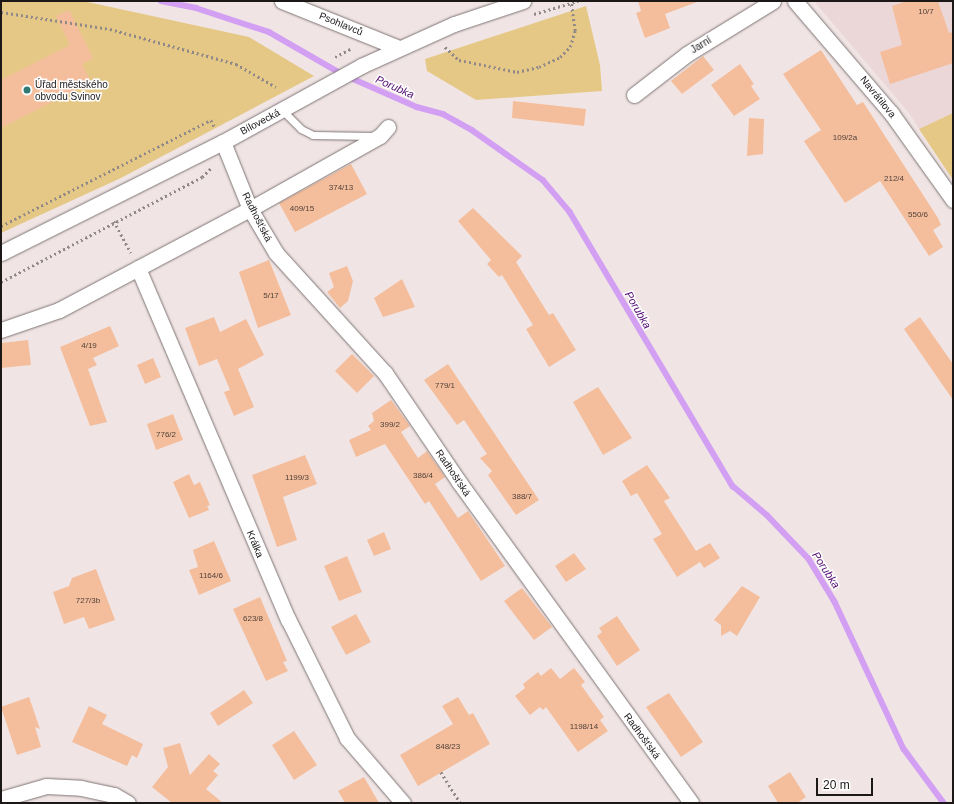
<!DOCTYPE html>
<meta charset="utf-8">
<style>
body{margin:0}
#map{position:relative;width:954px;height:804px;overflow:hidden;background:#f0e5e4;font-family:Arial,sans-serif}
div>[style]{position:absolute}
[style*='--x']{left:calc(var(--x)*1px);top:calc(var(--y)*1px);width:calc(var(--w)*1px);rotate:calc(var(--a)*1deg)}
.built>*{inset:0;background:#ebd7d7}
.green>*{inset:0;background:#e5c886}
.stream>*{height:5.5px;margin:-2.75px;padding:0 2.75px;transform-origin:2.75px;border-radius:2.75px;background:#d29ff2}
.building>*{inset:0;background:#f4be9d}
.path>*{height:2.5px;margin-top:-1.25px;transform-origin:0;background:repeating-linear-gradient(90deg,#918988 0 2px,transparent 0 5px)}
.roads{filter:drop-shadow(0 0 1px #7e7474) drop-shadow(0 0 1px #7e7474)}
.service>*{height:7px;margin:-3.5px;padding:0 3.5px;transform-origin:3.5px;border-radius:3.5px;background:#fff}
.minor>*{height:15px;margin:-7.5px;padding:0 7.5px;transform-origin:7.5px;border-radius:7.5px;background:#fff}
.dots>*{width:11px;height:11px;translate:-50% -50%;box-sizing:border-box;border:2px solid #fff;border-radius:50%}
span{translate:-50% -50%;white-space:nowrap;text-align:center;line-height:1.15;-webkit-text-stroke:3px #fff;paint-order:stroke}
.number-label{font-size:8px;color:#524239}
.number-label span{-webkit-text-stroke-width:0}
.street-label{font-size:10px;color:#1c1818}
.poi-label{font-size:10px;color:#1c1818}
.left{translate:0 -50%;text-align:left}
.water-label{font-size:11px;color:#520c71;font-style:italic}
.frame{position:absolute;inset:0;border:2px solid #1c1818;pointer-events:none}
.scale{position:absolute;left:816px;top:778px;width:57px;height:18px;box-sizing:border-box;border:2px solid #1c1818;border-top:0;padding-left:5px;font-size:12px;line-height:14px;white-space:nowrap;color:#1c1818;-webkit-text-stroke:3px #fff;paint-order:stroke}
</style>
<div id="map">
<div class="built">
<i style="clip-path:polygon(814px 1px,953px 1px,953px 113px,919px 129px,909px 113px)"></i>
</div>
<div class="green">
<i style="clip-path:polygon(1px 1px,83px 1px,249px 37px,314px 76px,121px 178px,1px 233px)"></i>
<i style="clip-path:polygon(586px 6px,600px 65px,602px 91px,476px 100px,427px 71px,425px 59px)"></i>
<i style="clip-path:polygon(953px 113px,953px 180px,919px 129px)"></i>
</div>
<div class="stream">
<i style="--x:161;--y:1;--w:36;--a:11"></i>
<i style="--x:196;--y:8;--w:77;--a:18.2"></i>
<i style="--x:269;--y:32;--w:84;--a:29.9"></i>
<i style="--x:342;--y:74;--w:82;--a:23.7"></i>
<i style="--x:417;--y:107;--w:27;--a:15"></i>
<i style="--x:443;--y:114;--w:33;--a:29"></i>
<i style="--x:472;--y:130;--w:87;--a:35.2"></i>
<i style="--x:543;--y:180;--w:42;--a:49.8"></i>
<i style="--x:570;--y:212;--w:319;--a:59.3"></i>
<i style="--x:733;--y:486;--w:45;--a:40.5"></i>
<i style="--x:767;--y:515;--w:61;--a:46.3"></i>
<i style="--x:809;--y:559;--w:50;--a:58.8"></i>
<i style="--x:835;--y:602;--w:162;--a:64.9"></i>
<i style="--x:904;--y:749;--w:67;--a:53.5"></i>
</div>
<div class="building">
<i style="clip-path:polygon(638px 1px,696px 1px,697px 2px,665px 14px,670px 28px,645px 38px,636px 13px,641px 11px)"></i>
<i style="clip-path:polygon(907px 1px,938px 1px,949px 33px,953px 32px,953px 63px,890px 84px,880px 52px,902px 45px,892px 6px)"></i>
<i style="clip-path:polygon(69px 10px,93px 58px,82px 64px,91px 82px,1px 128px,1px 80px,70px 45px,56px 16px)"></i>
<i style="clip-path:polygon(821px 50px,857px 105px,863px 102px,938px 218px,941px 225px,933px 230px,943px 247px,929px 256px,880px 181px,845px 203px,804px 141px,821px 130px,783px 74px)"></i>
<i style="clip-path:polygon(703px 56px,714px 70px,682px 94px,671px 81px)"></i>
<i style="clip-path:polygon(740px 64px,754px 84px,751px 86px,760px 99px,734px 116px,711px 85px)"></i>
<i style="clip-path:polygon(513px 101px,586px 109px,584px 126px,512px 118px)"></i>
<i style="clip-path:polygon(749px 118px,764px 119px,763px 154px,747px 156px)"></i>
<i style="clip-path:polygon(351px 164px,367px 194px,295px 232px,279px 203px)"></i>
<i style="clip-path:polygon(473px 208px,522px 256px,516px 262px,549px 315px,553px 313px,576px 350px,549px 367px,526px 329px,533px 325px,502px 275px,499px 277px,487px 264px,491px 260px,458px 221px)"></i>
<i style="clip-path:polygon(269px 260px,291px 315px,258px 328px,239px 272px)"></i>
<i style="clip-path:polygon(347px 266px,353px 281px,348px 301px,340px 308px,327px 292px,334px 287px,329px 273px)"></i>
<i style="clip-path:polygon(402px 279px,415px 307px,383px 317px,374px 298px)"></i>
<i style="clip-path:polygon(214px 317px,220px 332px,246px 319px,264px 355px,238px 369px,254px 407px,234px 416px,224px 392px,230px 390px,217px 359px,199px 366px,185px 328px)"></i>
<i style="clip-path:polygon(920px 317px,953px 364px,953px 400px,904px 329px)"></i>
<i style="clip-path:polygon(110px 326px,119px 346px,93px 358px,97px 365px,88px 369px,107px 422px,90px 426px,60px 347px)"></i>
<i style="clip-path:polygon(28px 340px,31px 365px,1px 368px,1px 343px)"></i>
<i style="clip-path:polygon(352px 354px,374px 376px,357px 393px,335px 371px)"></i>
<i style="clip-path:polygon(153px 358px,161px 377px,145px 384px,137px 365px)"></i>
<i style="clip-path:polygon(448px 364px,539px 500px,516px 515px,488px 475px,492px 471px,480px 458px,487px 454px,464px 420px,457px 425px,424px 380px)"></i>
<i style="clip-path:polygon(598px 387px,632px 438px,603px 455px,573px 402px)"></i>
<i style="clip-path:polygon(391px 400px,410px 426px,401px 432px,418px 458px,427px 451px,445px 477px,435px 484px,458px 518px,468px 511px,505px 566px,481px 581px,429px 501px,425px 504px,385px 444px,356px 457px,349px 440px,371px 430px,368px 426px,374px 421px,372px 413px)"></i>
<i style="clip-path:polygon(173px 414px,183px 440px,156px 450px,147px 424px)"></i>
<i style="clip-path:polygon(305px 455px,317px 484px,283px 497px,297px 540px,277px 547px,252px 475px)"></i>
<i style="clip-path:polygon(647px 465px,670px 498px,664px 501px,696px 551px,710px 543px,720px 558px,704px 568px,700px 562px,677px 577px,653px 539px,662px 534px,637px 493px,631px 496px,622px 481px)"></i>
<i style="clip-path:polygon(189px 474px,194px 485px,200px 482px,210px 505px,207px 506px,209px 510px,189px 518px,173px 482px)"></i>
<i style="clip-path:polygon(384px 532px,391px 549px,374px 556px,367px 540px)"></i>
<i style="clip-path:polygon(214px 541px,231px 581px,199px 595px,189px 570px,198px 567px,193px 550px)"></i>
<i style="clip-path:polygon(574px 553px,586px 569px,566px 582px,555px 566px)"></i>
<i style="clip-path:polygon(347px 556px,362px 592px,339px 601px,324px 566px)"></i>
<i style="clip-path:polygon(96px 569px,115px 620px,89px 629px,84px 617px,64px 624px,53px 592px,69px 586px,72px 578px)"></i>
<i style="clip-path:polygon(742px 586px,760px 597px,737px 636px,730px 631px,721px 636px,721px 625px,714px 620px)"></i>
<i style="clip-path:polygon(522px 588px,552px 627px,534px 640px,504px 601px)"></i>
<i style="clip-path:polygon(260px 597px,287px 661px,283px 662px,288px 671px,266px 681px,233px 609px)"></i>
<i style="clip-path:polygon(356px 614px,371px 642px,346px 655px,331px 627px)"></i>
<i style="clip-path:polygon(617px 616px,640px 650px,617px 666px,597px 636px,602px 632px,599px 628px)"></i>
<i style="clip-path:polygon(551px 668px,560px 679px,574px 668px,585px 682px,581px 685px,604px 717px,600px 720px,608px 731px,578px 752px,546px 707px,543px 710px,540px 707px,530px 715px,515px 696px,525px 688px,523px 684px,538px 672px,541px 676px)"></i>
<i style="clip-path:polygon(244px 690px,253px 703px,218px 726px,210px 713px)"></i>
<i style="clip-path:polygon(669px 693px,703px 742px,681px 757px,646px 707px)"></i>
<i style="clip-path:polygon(29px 697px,40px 729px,35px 727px,41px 747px,17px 755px,1px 707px)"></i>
<i style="clip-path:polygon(458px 697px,469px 715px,473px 713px,490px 744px,418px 786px,400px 755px,453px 724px,442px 706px)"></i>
<i style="clip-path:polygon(89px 706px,107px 715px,102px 724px,143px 744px,137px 758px,132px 755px,127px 766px,72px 742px)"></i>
<i style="clip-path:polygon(294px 731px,317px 765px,294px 780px,272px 745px)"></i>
<i style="clip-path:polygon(180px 743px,190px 775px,209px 754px,220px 764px,213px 771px,218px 775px,206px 789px,223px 803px,172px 803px,152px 787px,168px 767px,163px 748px)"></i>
<i style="clip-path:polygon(790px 772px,806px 797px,797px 803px,778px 803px,768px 786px)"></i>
<i style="clip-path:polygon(364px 777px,379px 803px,345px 803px,338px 791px)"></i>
</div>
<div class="path">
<i style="--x:1;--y:12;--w:110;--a:8.9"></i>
<i style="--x:110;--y:29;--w:131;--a:15.5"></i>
<i style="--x:236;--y:64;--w:46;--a:29.9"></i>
<i style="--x:534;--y:14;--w:46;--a:-16.5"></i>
<i style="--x:445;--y:47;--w:19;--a:43"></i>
<i style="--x:459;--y:60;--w:15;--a:11"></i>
<i style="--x:474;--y:63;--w:44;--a:11.8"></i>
<i style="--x:517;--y:72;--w:23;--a:-13"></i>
<i style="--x:539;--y:67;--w:23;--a:-25"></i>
<i style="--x:560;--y:57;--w:14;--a:-45"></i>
<i style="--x:570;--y:47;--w:17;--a:-73"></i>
<i style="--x:575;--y:31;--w:28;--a:-98"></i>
<i style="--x:335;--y:57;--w:19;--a:-28"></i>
<i style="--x:114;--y:221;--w:36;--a:62"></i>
<i style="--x:1;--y:226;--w:235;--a:-26.8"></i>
<i style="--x:211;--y:120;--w:9;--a:63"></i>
<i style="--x:1;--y:282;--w:227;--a:-27.6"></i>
<i style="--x:202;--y:177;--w:13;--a:-45"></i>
<i style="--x:441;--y:772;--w:36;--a:58"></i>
</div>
<div class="roads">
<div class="service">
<i style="--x:282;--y:110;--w:27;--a:45"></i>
<i style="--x:301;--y:129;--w:13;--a:27"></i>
<i style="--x:313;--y:135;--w:60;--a:1"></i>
</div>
<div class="minor">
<i style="--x:282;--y:1;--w:126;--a:21.9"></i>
<i style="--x:795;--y:1;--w:148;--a:49.4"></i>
<i style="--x:891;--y:113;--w:107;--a:54.5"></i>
<i style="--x:634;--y:95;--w:67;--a:-37.7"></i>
<i style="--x:687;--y:54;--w:101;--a:-31.6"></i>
<i style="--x:223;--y:142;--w:72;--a:68.1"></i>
<i style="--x:250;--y:209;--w:51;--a:59.4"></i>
<i style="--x:276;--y:253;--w:162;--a:47.8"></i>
<i style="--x:385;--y:373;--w:132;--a:55.8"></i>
<i style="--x:459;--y:482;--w:396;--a:54.1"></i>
<i style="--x:1;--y:253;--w:248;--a:-26.6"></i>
<i style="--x:223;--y:142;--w:158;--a:-28.8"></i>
<i style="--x:361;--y:66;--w:102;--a:-24.3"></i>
<i style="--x:454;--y:24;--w:73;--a:-18.4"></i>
<i style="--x:138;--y:268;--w:382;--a:66.9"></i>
<i style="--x:288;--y:619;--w:133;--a:63.6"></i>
<i style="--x:347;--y:738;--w:86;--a:49.3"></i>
<i style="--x:1;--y:330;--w:61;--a:-19"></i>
<i style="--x:59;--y:310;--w:216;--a:-27.9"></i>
<i style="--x:250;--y:209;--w:149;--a:-29.3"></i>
<i style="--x:380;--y:136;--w:12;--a:-48"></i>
<i style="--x:1;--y:799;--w:47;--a:-16.1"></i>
<i style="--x:46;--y:786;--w:35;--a:3"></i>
<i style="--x:81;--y:788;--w:34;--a:12"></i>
<i style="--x:114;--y:795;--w:16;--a:30"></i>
</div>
</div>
<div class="dots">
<i style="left:27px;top:90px;background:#317973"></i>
</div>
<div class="number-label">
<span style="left:926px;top:12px">10/7</span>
<span style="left:845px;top:138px">109/2a</span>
<span style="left:894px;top:179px">212/4</span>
<span style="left:341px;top:188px">374/13</span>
<span style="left:302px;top:209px">409/15</span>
<span style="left:918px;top:215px">550/6</span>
<span style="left:271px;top:296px">5/17</span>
<span style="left:89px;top:346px">4/19</span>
<span style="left:445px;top:386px">779/1</span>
<span style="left:390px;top:425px">399/2</span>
<span style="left:166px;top:435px">776/2</span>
<span style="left:423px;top:476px">386/4</span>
<span style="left:297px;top:478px">1199/3</span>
<span style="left:522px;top:497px">388/7</span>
<span style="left:211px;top:576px">1164/6</span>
<span style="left:88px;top:601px">727/3b</span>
<span style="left:253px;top:619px">623/8</span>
<span style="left:584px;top:727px">1198/14</span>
<span style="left:448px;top:747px">848/23</span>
</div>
<div class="street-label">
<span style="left:341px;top:24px;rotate:22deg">Psohlavců</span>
<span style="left:701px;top:45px;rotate:-32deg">Jarní</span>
<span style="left:878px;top:97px;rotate:51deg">Navrátilova</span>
<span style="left:260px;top:122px;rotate:-28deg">Bílovecká</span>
<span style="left:257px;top:217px;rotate:63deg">Radhošťská</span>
<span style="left:453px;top:473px;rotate:56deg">Radhošťská</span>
<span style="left:255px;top:544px;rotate:67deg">Králka</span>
<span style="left:642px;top:736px;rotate:54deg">Radhošťská</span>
</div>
<div class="poi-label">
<span class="left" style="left:35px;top:90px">Úřad městského<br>obvodu Svinov</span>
</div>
<div class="water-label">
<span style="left:395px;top:87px;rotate:24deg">Porubka</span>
<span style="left:638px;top:310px;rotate:60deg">Porubka</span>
<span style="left:826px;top:570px;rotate:57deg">Porubka</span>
</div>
<div class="frame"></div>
<div class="scale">20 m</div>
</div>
